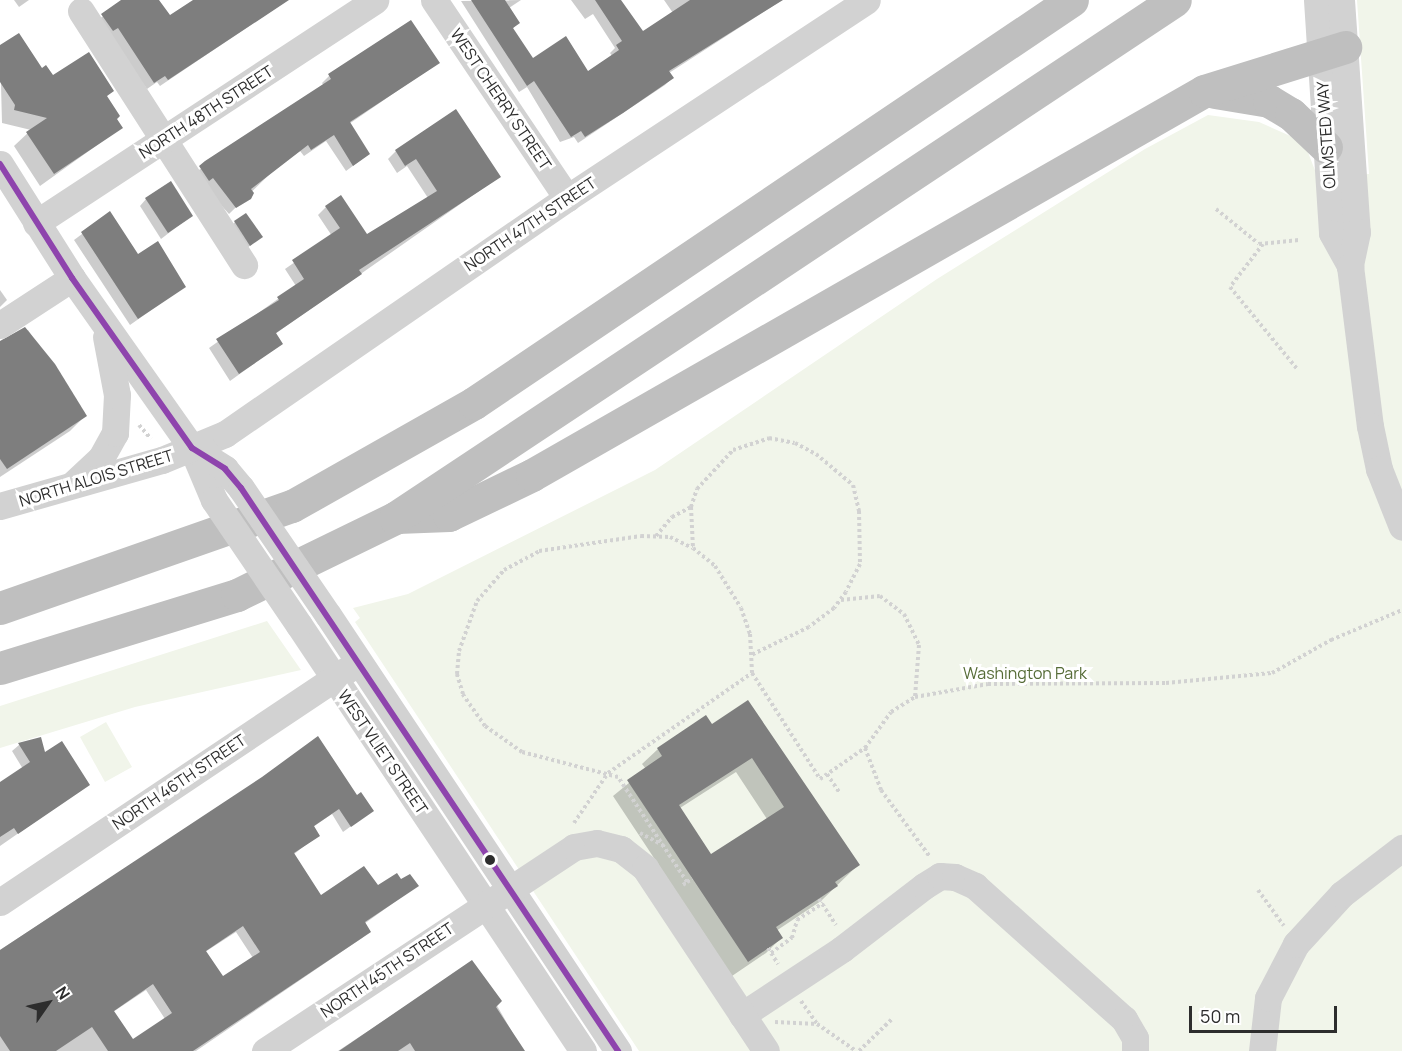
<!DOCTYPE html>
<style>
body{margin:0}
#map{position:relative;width:1402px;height:1051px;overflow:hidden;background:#fff;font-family:Manrope,sans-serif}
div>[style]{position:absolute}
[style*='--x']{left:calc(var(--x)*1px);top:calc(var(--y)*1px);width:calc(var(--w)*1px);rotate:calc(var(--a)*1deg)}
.green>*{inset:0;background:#f1f5ea}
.shadow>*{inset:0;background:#0003}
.building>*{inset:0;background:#7e7e7e}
.path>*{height:4px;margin-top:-2px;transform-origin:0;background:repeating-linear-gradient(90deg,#d2d2d2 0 3px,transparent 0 6px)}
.minor>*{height:27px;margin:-13.5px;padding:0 13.5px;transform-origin:13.5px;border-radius:13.5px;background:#d2d2d2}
.highway>*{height:33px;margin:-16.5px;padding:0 16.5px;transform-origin:16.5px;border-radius:16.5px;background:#bfbfbf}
.minor-bridge>*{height:27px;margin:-13.5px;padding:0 13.5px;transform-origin:13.5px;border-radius:13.5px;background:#d2d2d2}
.bus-1>*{height:6px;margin:-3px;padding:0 3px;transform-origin:3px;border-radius:3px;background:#8e44ad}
.dots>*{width:16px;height:16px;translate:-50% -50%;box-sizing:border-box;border:3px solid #fff;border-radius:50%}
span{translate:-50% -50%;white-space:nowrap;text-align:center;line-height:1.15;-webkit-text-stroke:6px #fff;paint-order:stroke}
.street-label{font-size:16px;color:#2d2d2d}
.park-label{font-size:16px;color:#566c37}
.north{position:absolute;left:18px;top:973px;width:60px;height:60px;-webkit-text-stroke:4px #fff;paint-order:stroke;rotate:56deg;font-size:16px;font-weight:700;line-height:24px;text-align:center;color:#2d2d2d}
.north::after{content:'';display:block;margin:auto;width:21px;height:27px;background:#2d2d2d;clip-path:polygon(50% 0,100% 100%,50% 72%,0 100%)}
.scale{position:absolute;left:1189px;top:1006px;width:148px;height:27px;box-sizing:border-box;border:3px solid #2d2d2d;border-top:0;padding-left:8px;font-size:18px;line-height:21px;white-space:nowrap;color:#2d2d2d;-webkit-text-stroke:4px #fff;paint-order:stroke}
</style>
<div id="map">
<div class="green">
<i style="clip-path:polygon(1357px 0,1402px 0,1402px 1051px,639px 1051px,355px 622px,360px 618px,353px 608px,408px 594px,655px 470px,937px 279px,1145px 149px,1208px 115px,1259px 122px,1304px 142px,1316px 173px,1369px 174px)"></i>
<i style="clip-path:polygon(267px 621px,301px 670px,135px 707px,0 748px,0 706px)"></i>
<i style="clip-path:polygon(106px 722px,132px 767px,105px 782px,80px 737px)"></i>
</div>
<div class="shadow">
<i style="clip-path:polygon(14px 0,29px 0,19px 7px)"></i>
<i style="clip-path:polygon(125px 0,157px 0,169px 18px,196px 0,288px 0,160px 86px,157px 82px,147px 89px,95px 22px)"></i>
<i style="clip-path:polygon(521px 0,509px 8px,518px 23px,512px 29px,533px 60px,587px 73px,612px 56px,610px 53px,615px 48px,593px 14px,585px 19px,571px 0,620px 0,642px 33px,673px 13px,664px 0,782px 0,669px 73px,672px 78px,665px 85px,578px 143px,574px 137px,560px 142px,527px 87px,519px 92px,461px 1px)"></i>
<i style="clip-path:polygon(0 47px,53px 77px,106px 97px,121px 128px,40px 186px,14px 146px,31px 130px,2px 123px)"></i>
<i style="clip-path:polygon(438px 63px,349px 124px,369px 154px,346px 171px,326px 141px,304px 156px,300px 151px,278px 166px,229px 214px,193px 174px,324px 86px,322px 83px,329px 76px)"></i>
<i style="clip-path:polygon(396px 151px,499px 177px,275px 334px,281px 344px,230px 381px,209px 348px,296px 286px,285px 269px,332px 236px,318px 215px,326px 207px,367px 236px,428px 198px,407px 166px,397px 173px,388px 159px)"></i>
<i style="clip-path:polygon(146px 199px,191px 216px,161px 239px,140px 206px)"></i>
<i style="clip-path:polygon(110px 213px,138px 256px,184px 287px,130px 325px,74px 240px)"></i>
<i style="clip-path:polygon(235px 222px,261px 237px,242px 252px,228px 229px)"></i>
<i style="clip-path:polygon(0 290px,7px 300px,0 307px)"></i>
<i style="clip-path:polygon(28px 330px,85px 416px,70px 431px,0 477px,0 349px)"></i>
<i style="clip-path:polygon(evenodd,747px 702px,858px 865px,821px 901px,776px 931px,781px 938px,766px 953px,732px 976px,613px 796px,646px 769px,642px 764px,658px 749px,706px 717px,711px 726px,747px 702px,736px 772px,767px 819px,711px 856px,680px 808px,736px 772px)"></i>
<i style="clip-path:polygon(40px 739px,44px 755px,88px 785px,0 846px,0 783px,23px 769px,12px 751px,19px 745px)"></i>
<i style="clip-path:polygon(evenodd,263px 778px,356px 797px,372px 811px,343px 832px,332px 814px,313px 827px,318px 835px,293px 855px,320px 897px,401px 882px,417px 886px,364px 924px,369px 931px,362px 938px,196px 1051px,0 1051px,0 950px,263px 778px,236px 932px,253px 958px,222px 978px,205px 952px,236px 932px,263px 778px,146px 990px,165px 1019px,132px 1041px,113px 1012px,146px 990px)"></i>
<i style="clip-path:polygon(472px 962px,523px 1051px,338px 1051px)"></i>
</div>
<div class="building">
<i style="clip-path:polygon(121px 0,159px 0,170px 15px,193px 0,289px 0,168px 80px,165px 76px,154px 83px,118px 28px,113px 31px,101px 14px)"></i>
<i style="clip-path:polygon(471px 0,505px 0,520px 23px,513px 28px,533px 58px,566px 36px,588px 71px,619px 50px,616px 45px,622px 41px,595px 0,621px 0,643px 31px,690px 0,783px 0,669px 71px,674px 78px,623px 113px,585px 137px,581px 131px,571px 137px,534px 81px,527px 86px)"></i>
<i style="clip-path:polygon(411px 20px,440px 63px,350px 122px,370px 154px,353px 166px,334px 135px,311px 150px,308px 145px,251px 189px,254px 193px,251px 199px,236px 208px,213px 178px,209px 181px,199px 166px,205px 161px,331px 79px,328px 74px)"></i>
<i style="clip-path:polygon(19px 33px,42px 68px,46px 65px,53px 75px,89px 52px,114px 91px,107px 96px,120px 116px,117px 119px,123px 128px,54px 174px,26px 132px,47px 118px,14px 110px,15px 105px,0 82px,0 45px)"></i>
<i style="clip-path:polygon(456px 109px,501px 177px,359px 270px,362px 274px,276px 333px,283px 344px,239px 374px,216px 339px,279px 300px,277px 297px,304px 279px,292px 260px,340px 228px,325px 206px,341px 195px,367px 234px,437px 191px,416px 159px,405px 166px,395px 150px)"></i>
<i style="clip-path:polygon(171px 181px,193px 216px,168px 233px,145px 198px)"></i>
<i style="clip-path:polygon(110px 211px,138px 254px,158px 241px,186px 287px,138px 319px,81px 232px)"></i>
<i style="clip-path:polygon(246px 213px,263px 237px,250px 246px,234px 221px)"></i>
<i style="clip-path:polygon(25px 327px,55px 364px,87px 416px,7px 469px,0 459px,0 341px)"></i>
<i style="clip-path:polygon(evenodd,748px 700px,860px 865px,835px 882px,838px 886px,776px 927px,783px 938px,748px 962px,627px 780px,662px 756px,657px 748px,706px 715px,712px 724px,748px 700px,752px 758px,784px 807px,711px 854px,679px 805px,752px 758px)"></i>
<i style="clip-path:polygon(evenodd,318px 736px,357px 795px,361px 792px,374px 811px,351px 827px,339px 809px,314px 826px,320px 836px,294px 853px,321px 895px,364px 866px,378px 885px,397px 873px,401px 879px,410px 874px,419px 886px,365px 922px,371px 932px,193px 1051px,108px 1051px,92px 1027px,56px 1051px,10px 1051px,0 1036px,0 950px,262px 777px,318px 736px,243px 926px,260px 952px,223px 976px,206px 951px,243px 926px,318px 736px,153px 984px,172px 1013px,133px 1039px,114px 1011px,153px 984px)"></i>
<i style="clip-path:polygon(41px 737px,45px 752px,62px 741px,90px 785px,18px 834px,14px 828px,0 837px,0 782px,30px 762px,18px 743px)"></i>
<i style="clip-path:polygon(472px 960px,502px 1001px,496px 1007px,525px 1051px,415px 1051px,410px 1043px,398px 1051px,339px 1051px)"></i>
</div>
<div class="path">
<i style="--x:1216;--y:209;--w:55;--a:39.1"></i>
<i style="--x:1259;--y:244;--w:40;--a:-5.7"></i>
<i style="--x:1263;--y:244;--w:54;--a:127.5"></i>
<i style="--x:1230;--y:287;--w:107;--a:50.7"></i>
<i style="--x:139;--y:425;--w:18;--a:49"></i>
<i style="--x:691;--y:507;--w:41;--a:87.2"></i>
<i style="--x:656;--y:536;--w:25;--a:-50"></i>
<i style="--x:672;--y:517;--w:21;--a:-28"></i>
<i style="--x:691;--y:507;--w:19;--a:-72"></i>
<i style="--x:697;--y:489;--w:53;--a:-47.3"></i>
<i style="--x:733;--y:450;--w:38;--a:-18"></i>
<i style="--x:769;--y:438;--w:26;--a:11"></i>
<i style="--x:795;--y:443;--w:24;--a:28"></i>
<i style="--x:816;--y:454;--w:48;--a:40"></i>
<i style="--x:853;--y:485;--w:27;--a:77"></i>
<i style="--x:859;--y:511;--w:53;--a:88.9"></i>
<i style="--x:860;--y:564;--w:31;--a:117"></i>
<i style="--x:846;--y:592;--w:20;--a:127"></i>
<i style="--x:834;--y:608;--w:31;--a:143"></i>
<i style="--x:809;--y:627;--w:64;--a:154.2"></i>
<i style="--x:841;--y:600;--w:39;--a:-6"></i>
<i style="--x:880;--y:596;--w:30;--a:37"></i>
<i style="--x:904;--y:614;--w:34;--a:64"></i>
<i style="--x:919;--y:645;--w:52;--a:94.4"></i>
<i style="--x:865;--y:748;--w:45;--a:69.1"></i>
<i style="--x:881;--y:790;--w:83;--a:53.8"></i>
<i style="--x:827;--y:774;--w:23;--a:56"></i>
<i style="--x:574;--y:823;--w:60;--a:-55.8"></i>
<i style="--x:608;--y:773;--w:175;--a:-34.8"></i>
<i style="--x:640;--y:833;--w:26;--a:28"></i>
<i style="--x:687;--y:882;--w:6;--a:-31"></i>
<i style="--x:683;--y:885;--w:5;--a:-37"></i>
<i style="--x:687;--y:882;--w:126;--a:-123.3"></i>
<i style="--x:618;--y:777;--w:99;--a:-165.4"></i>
<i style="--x:522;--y:752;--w:45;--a:-144.9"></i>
<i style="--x:485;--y:726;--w:39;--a:-125"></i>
<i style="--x:463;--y:694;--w:21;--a:-107"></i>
<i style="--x:457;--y:674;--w:23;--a:-85"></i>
<i style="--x:459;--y:651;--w:53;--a:-70.2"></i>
<i style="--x:477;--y:601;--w:41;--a:-48.9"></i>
<i style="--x:504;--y:570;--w:40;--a:-28"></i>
<i style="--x:539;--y:551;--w:103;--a:-8.4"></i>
<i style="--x:641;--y:536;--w:29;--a:2"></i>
<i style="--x:670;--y:537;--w:25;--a:26"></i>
<i style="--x:693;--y:548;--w:28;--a:39"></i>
<i style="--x:715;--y:566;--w:49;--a:58.2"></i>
<i style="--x:741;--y:608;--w:28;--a:71"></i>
<i style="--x:750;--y:634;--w:39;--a:87"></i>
<i style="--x:752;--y:673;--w:126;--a:57.3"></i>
<i style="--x:820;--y:779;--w:55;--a:-34.6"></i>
<i style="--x:865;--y:748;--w:44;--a:-54.2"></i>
<i style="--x:891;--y:712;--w:28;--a:-32"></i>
<i style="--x:915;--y:697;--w:74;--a:-10.1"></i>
<i style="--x:988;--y:684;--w:178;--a:-0.3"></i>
<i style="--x:1166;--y:683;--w:106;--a:-5.4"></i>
<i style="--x:1272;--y:673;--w:68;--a:-29.2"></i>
<i style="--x:1331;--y:640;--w:77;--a:-22.9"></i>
<i style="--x:1258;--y:890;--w:44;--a:54.2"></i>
<i style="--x:819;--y:899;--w:31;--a:57"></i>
<i style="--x:768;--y:948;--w:19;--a:58"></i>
<i style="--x:771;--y:953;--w:26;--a:-36"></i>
<i style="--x:792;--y:938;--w:19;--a:-74"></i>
<i style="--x:797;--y:920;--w:31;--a:-33"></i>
<i style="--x:801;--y:1001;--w:28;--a:55"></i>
<i style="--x:775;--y:1022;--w:42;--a:2.7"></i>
<i style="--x:817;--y:1024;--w:47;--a:34.7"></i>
<i style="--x:859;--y:1051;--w:46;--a:-44.1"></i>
</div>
<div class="minor">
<i style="--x:434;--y:0;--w:239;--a:56.1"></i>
<i style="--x:1317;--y:0;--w:233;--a:86.3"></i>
<i style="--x:1332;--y:233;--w:38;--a:61"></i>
<i style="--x:1341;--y:0;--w:233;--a:86.1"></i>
<i style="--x:1357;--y:232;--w:35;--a:102"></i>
<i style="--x:1350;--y:266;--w:161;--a:82.9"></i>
<i style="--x:1370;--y:426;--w:44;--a:78.2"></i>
<i style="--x:1379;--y:469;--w:62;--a:68.4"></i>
<i style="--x:81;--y:11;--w:302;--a:57.3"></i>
<i style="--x:0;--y:164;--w:135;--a:57.7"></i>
<i style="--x:72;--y:278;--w:208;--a:54.8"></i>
<i style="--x:192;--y:448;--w:56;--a:67.1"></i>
<i style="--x:36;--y:223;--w:406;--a:-33.3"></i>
<i style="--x:0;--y:325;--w:86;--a:-33.1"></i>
<i style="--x:192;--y:448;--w:39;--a:32"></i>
<i style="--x:225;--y:469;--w:25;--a:50"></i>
<i style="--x:74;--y:483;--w:37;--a:-43"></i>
<i style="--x:101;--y:458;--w:29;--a:-61"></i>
<i style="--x:115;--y:433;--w:38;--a:-87"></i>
<i style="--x:117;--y:395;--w:59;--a:-100.7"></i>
<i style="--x:0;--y:506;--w:168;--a:-15.9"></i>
<i style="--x:162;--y:460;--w:68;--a:-22.4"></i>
<i style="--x:225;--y:434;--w:416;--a:-34.6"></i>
<i style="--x:567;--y:198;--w:359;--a:-33.4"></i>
<i style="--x:328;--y:615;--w:524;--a:56.37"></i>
<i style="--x:299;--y:625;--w:512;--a:56.31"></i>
<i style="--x:0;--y:902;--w:419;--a:-33.8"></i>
<i style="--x:742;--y:1015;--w:120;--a:-33.4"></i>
<i style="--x:842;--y:949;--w:103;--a:-37.5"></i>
<i style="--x:924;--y:886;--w:19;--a:-32"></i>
<i style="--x:940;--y:876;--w:15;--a:4"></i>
<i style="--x:955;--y:877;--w:22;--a:24"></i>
<i style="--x:975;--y:886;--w:200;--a:41.8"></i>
<i style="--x:1124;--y:1019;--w:22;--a:60"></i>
<i style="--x:1135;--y:1038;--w:13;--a:90"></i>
<i style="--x:265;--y:1051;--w:370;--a:-33.4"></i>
<i style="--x:574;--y:847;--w:23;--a:-10"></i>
<i style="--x:597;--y:843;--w:25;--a:14"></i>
<i style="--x:621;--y:849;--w:31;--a:38"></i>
<i style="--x:645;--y:868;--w:219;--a:56.5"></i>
<i style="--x:1262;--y:1051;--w:53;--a:-83.5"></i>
<i style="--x:1268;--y:998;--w:61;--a:-62.6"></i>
<i style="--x:1296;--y:944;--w:68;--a:-47.4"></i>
<i style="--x:1342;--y:894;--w:76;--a:-37.5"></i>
</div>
<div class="highway">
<i style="--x:1215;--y:92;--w:55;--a:9.5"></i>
<i style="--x:1269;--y:101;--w:26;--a:31"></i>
<i style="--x:1291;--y:114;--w:48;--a:43.3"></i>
<i style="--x:397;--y:517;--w:52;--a:-2.2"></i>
<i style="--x:449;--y:515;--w:92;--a:-25.7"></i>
<i style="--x:532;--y:475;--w:774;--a:-29.74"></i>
<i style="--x:1204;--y:91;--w:148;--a:-17.3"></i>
<i style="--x:0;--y:608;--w:309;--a:-19.3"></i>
<i style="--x:292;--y:506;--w:209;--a:-29.5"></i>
<i style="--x:474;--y:403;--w:721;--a:-33.98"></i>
<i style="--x:0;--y:668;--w:248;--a:-17.1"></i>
<i style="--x:237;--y:595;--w:176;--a:-26"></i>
<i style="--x:395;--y:518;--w:936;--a:-33.59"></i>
</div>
<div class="minor-bridge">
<i style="--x:241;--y:488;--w:154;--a:55.6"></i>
<i style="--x:214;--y:500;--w:151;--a:55.8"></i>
</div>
<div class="bus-1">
<i style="--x:0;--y:164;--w:135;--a:57.7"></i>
<i style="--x:72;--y:278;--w:208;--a:54.8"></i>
<i style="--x:192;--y:448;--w:39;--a:32"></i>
<i style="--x:225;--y:469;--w:25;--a:50"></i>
<i style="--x:241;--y:488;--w:678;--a:56.19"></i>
</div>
<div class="dots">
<i style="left:490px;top:860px;background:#2d2d2d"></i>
</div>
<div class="street-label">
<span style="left:501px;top:99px;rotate:56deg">WEST CHERRY STREET</span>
<span style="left:206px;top:112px;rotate:-33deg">NORTH 48TH STREET</span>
<span style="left:1326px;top:135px;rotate:-94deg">OLMSTED WAY</span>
<span style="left:530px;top:224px;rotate:-34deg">NORTH 47TH STREET</span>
<span style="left:96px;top:478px;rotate:-17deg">NORTH ALOIS STREET</span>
<span style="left:383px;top:752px;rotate:56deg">WEST VLIET STREET</span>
<span style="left:179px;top:782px;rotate:-34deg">NORTH 46TH STREET</span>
<span style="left:387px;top:970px;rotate:-34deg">NORTH 45TH STREET</span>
</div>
<div class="park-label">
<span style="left:1025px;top:673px">Washington Park</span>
</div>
<div class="north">N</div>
<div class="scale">50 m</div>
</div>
